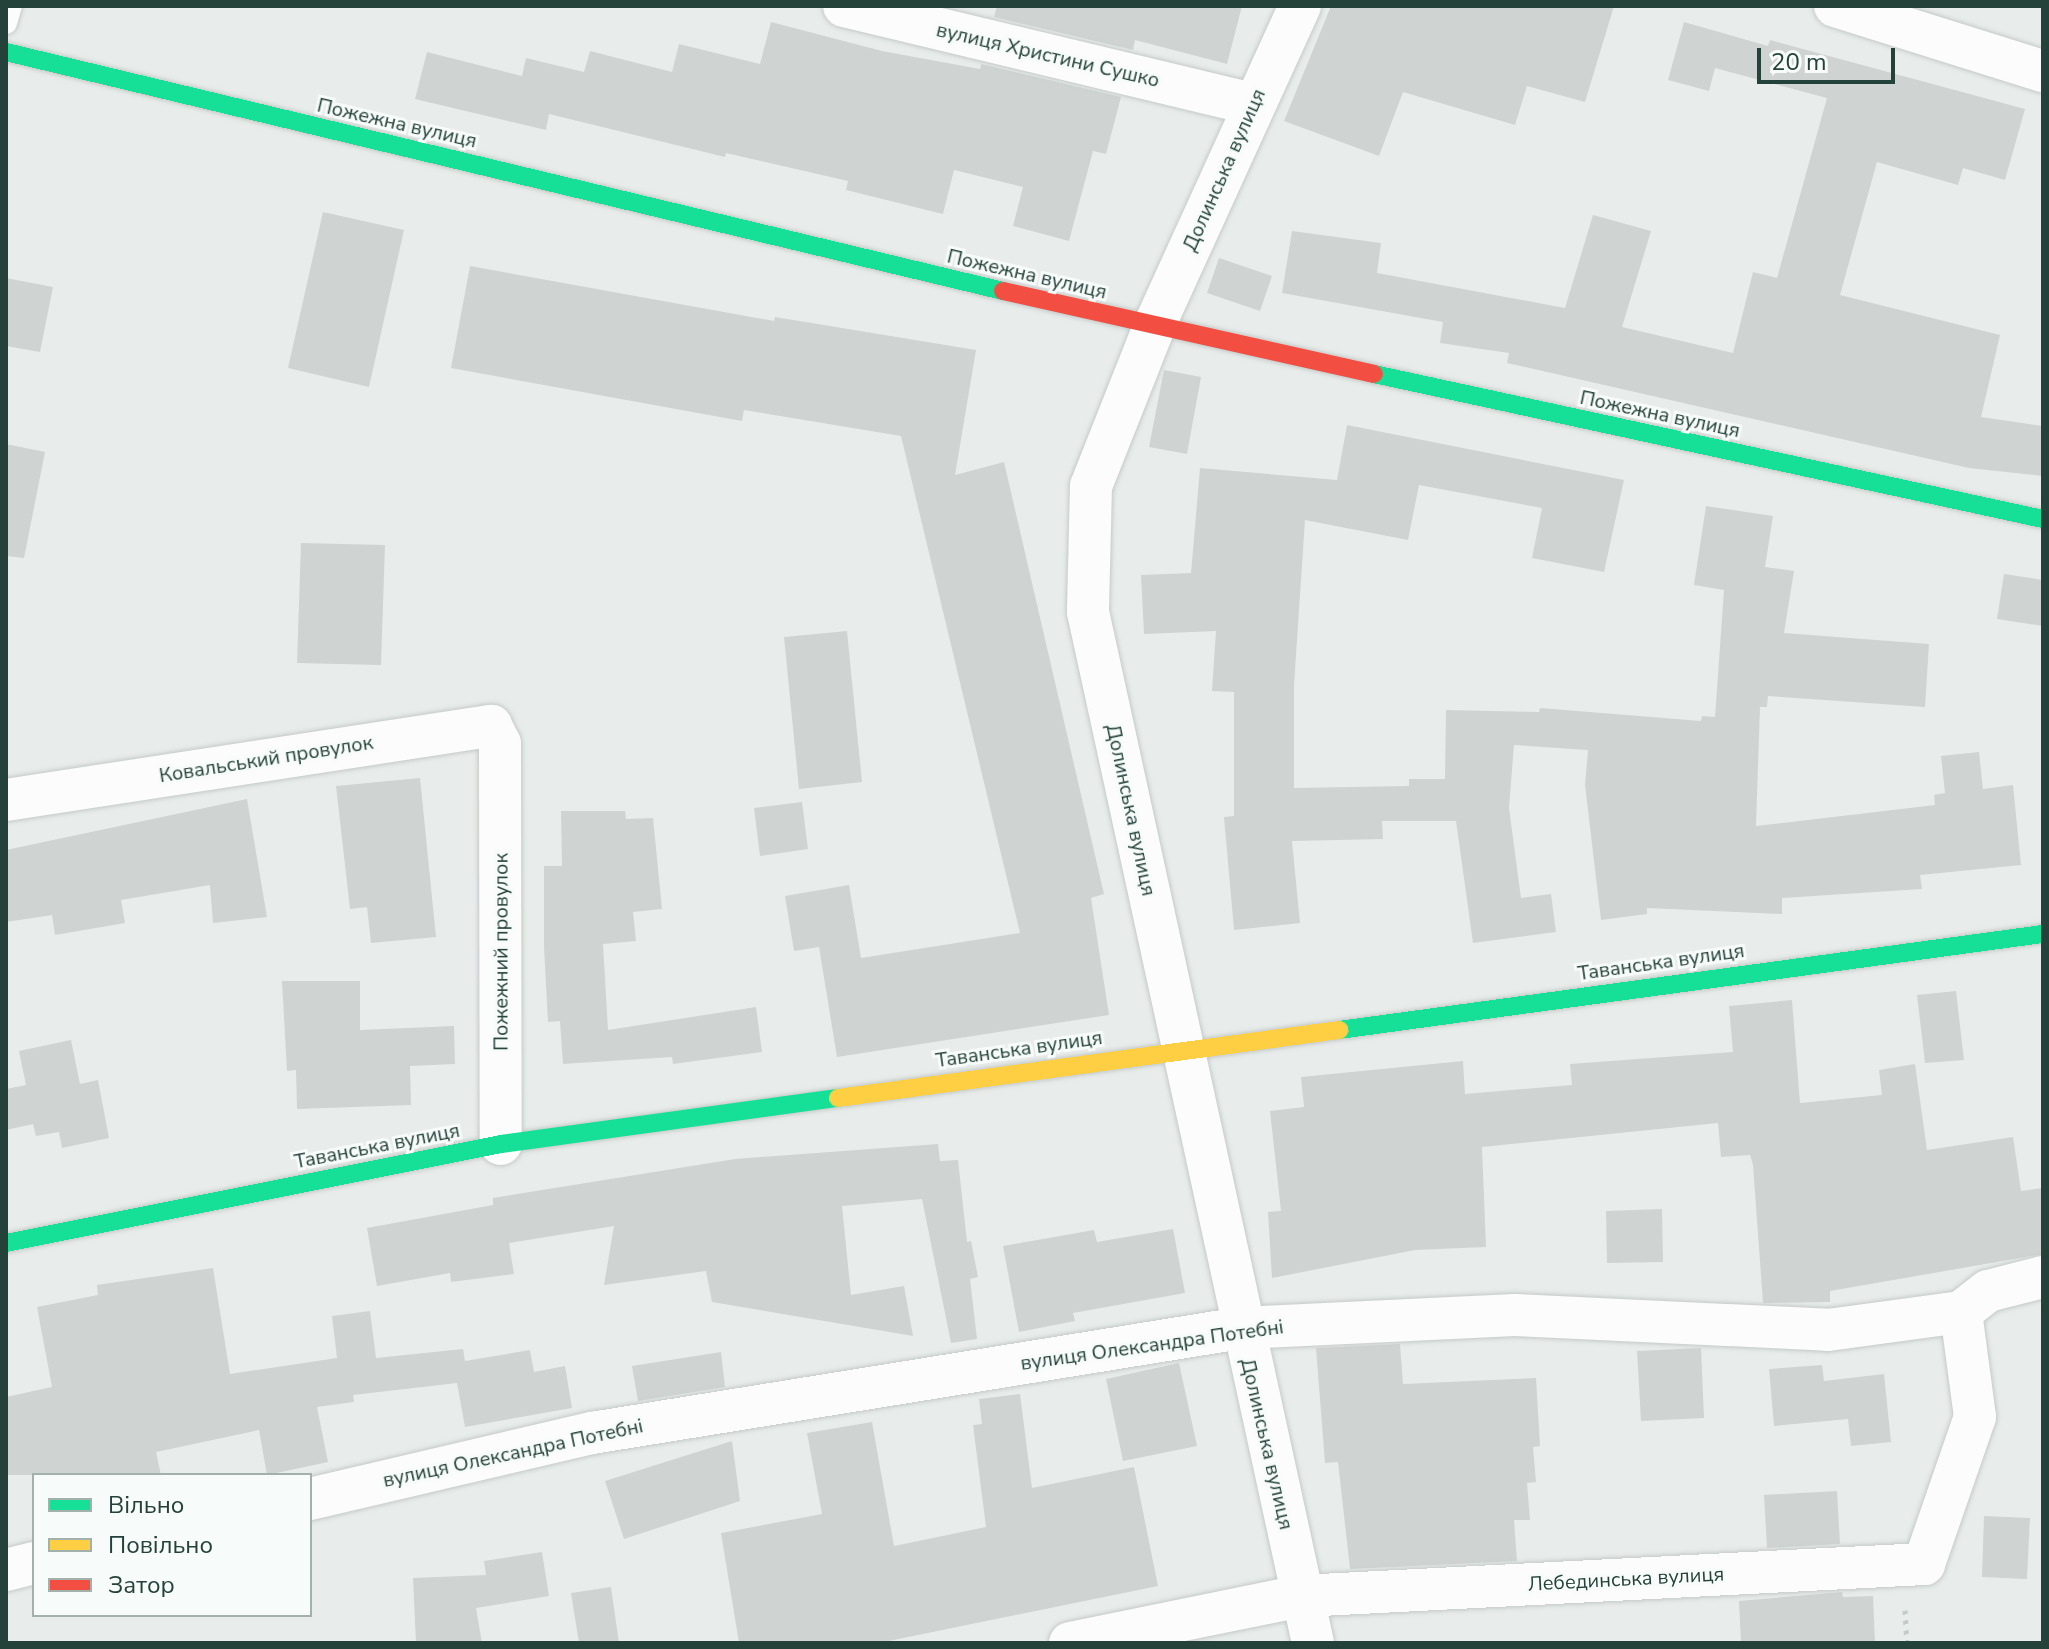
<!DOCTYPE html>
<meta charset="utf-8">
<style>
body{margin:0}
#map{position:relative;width:2049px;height:1649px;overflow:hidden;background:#e8edeb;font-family:"Nunito Sans",sans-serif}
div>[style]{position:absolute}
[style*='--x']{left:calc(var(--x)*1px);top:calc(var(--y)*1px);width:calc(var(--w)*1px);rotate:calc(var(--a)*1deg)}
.building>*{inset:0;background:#cfd4d2}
.path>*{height:5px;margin-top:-2.5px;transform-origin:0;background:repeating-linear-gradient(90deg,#c3ccca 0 4px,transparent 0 10px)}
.roads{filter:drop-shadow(0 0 2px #c5cac8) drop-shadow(0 0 2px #c5cac8)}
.lane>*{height:22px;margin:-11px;padding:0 11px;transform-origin:11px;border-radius:11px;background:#fcfcfc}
.street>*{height:42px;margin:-21px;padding:0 21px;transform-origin:21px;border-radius:21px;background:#fcfcfc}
.fast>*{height:18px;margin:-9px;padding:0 9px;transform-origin:9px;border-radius:9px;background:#16e098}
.slow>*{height:18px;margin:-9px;padding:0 9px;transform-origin:9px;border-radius:9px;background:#ffcf43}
.jam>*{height:18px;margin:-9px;padding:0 9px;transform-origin:9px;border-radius:9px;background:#f24e42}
span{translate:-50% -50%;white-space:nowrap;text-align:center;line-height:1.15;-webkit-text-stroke:6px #f7fbf9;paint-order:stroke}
.street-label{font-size:20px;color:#24423a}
.frame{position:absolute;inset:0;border:8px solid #24423a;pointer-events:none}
.legend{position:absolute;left:32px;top:1473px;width:280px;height:144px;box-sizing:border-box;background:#f7fbf9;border:2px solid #a3b1ad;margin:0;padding:10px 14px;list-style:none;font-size:24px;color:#24423a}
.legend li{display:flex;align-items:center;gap:16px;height:40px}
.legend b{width:40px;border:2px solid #a3b1ad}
.scale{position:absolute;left:1757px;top:48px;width:138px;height:36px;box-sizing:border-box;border:4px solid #24423a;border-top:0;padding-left:10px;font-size:24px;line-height:28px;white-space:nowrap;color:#24423a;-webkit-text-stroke:6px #f7fbf9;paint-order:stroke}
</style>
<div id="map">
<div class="building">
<i style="clip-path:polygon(997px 6px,1242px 6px,1227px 64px,1135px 40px,1133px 50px,994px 17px)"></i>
<i style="clip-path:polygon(1331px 6px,1614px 6px,1585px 102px,1527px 86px,1515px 125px,1403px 92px,1379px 156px,1284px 121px)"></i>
<i style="clip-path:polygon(771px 22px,882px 51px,980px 69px,981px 64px,1121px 97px,1106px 154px,1093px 151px,1069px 241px,1013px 226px,1023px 187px,954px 170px,943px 214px,846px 190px,848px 181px,726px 153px,725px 157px,549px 114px,546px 130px,415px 99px,427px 52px,522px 76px,526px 58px,584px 72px,590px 51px,672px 72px,679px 44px,760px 64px)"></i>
<i style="clip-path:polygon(1684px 22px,1768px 46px,1770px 40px,2025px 109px,2005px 180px,1963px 168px,1958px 185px,1877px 162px,1840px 295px,2000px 335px,1981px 417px,2043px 426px,2043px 476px,1969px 468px,1507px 363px,1509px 353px,1440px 343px,1443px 322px,1282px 293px,1292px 231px,1381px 243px,1377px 273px,1565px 308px,1593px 215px,1651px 231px,1622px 327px,1733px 353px,1753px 272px,1777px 278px,1827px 98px,1715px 68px,1709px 91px,1668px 80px)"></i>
<i style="clip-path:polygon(323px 212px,404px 230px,369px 387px,288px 368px)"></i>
<i style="clip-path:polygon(1219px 258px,1272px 276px,1260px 311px,1207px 293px)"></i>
<i style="clip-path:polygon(470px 266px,774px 321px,775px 317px,976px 350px,955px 475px,1004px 462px,1104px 894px,1091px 898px,1109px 1015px,837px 1057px,819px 947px,794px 951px,785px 896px,849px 885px,861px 958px,1020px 933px,901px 436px,744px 410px,742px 421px,451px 368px)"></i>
<i style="clip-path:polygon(6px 278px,53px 287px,40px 352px,6px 346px)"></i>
<i style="clip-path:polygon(1164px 370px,1201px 377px,1187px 454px,1149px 447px)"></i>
<i style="clip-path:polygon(1347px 425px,1624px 480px,1604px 572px,1532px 558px,1542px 508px,1419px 485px,1408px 540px,1305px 520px,1294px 685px,1294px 788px,1409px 786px,1409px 779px,1445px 779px,1446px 710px,1539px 712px,1540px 708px,1701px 721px,1702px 716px,1715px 717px,1724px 590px,1694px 585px,1706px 506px,1773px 516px,1765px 567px,1794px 571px,1784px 633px,1929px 644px,1925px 707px,1768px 696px,1767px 707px,1760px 707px,1756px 826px,1935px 805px,1934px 795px,1945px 793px,1941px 756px,1979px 752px,1983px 789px,2013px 785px,2021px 865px,1920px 875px,1922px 889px,1782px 898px,1782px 914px,1647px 908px,1647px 914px,1601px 920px,1585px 785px,1588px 750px,1514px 745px,1509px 808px,1521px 898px,1551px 894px,1556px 932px,1473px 943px,1456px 821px,1382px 821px,1383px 839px,1292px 841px,1300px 923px,1234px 930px,1224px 817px,1234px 816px,1234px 692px,1212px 691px,1216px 631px,1144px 634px,1141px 575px,1191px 573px,1200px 468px,1337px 480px)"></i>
<i style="clip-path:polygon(6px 444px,45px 452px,24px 558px,6px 556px)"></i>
<i style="clip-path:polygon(301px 543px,385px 545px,381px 665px,297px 663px)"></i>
<i style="clip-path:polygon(2004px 574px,2043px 580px,2043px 626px,1997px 619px)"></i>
<i style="clip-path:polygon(847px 631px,862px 782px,799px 789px,784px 637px)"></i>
<i style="clip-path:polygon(420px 778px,436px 937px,371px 943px,367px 907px,350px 909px,336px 786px)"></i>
<i style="clip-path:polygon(247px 799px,267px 917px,213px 923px,210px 885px,121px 900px,125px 923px,55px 935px,52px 915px,6px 922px,6px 850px)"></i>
<i style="clip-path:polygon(802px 802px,808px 849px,760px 856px,754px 808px)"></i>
<i style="clip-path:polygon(561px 811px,625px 811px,626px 819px,653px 818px,662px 909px,633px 912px,636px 941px,603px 944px,608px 1030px,756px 1007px,762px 1052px,673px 1064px,672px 1057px,563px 1064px,560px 1021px,548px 1022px,544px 947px,544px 866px,562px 866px)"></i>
<i style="clip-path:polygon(282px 981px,360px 981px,360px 1030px,454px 1026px,455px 1064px,410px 1066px,411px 1105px,297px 1109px,296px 1070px,287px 1071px)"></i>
<i style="clip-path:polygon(1956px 991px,1964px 1060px,1925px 1063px,1917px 995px)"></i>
<i style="clip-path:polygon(1792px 1000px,1800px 1103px,1882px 1095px,1879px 1070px,1915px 1064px,1927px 1150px,2013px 1137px,2021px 1191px,2043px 1188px,2043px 1254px,1830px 1291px,1830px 1302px,1763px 1303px,1753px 1165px,1750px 1155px,1721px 1157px,1718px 1123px,1482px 1147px,1486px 1247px,1415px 1250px,1272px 1278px,1268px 1212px,1281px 1211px,1270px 1111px,1304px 1107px,1301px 1077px,1463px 1061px,1465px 1094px,1572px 1085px,1570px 1064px,1733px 1052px,1729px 1006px)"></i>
<i style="clip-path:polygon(71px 1040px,80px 1084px,98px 1080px,109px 1138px,62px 1148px,59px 1132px,36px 1136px,33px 1124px,6px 1130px,6px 1089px,26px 1085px,19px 1051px)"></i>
<i style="clip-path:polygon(938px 1144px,940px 1161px,958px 1160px,967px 1242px,971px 1241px,978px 1277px,970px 1279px,977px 1339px,951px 1343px,922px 1199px,842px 1206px,851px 1295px,904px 1286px,913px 1336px,712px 1302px,706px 1271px,604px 1285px,614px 1226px,509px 1243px,514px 1274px,451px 1282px,450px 1273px,377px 1286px,367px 1228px,493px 1205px,493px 1198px,735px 1159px)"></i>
<i style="clip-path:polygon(1662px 1209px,1663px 1262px,1607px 1263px,1606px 1211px)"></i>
<i style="clip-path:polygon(1173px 1229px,1185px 1293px,1073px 1313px,1075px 1321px,1019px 1332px,1003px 1246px,1094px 1230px,1097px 1242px)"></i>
<i style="clip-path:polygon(213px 1268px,230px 1374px,337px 1358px,332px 1316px,370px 1311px,376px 1358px,463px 1349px,465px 1361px,530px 1350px,534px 1372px,565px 1366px,572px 1408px,465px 1427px,457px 1383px,353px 1395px,354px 1402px,317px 1407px,328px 1462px,267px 1475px,259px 1430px,156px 1452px,161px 1475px,6px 1475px,6px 1397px,52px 1387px,37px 1307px,98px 1295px,97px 1285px)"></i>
<i style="clip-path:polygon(1400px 1344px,1403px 1384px,1536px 1378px,1540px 1446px,1533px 1447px,1536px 1482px,1527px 1483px,1530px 1520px,1514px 1520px,1517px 1561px,1350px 1569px,1338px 1462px,1325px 1463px,1316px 1348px)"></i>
<i style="clip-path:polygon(1701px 1348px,1704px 1418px,1641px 1421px,1637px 1351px)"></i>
<i style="clip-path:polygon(721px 1352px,725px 1387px,638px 1401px,632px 1366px)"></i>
<i style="clip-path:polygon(1179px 1363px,1197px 1446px,1123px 1461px,1106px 1379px)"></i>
<i style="clip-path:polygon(1822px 1365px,1824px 1381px,1884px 1374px,1891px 1442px,1851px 1446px,1848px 1419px,1774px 1426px,1769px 1369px)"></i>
<i style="clip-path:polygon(1020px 1394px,1032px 1488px,1134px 1467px,1158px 1586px,879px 1643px,739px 1643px,721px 1533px,822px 1514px,807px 1433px,872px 1422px,894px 1546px,986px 1527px,973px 1425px,982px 1424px,979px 1399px)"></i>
<i style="clip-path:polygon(732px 1441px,740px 1501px,624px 1539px,605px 1481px)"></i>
<i style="clip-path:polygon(1837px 1491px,1840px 1544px,1767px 1548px,1764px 1495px)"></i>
<i style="clip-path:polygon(1984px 1516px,2030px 1518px,2027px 1579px,1982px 1577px)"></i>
<i style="clip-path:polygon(542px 1552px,549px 1596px,476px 1608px,482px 1643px,416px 1643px,413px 1578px,486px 1575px,484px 1561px)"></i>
<i style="clip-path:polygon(611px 1587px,619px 1643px,579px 1643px,571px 1593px)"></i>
<i style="clip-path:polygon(1842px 1592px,1843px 1597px,1873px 1596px,1875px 1643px,1741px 1643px,1739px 1601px)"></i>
</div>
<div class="path">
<i style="--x:1905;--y:1610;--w:33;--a:87"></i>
</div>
<div class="roads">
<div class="lane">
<i style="--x:6;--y:23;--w:18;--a:-74"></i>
</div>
<div class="street">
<i style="--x:844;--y:6;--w:421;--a:13.5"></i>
<i style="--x:1300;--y:6;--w:353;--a:114.5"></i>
<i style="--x:1154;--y:327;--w:171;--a:111.6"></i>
<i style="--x:1091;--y:486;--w:126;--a:91.4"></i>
<i style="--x:1088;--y:612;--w:1055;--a:77.69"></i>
<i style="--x:1835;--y:6;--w:218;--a:17.4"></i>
<i style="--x:6;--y:800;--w:491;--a:-8.7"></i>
<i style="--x:491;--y:726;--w:20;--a:63"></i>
<i style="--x:500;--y:744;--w:400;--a:89.9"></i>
<i style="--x:310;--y:1499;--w:290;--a:-13.2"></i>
<i style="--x:592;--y:1433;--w:657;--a:-9.19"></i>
<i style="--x:1241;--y:1328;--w:274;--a:-2.7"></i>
<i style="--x:1515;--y:1315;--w:313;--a:2.7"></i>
<i style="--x:1828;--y:1330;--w:134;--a:-7.7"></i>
<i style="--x:1961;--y:1312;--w:34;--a:-38"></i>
<i style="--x:1988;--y:1291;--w:57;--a:-14.3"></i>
<i style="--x:6;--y:1570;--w:29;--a:-14"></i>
<i style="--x:1070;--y:1643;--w:236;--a:-11.5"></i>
<i style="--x:1301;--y:1596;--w:624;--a:-2.94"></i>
<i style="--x:1924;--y:1564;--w:156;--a:-70.9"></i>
<i style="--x:1975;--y:1417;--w:106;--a:-97.6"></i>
</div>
<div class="fast">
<i style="--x:6;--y:52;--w:1025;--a:13.48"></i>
<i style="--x:1374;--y:374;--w:685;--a:12.23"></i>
<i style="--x:1339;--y:1030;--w:711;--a:-7.77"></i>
<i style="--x:6;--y:1243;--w:505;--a:-11.31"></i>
<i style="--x:501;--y:1144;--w:340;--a:-7.8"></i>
</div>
<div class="slow">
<i style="--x:838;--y:1098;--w:506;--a:-7.73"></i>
</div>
<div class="jam">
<i style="--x:1003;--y:291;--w:380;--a:12.6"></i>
</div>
</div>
<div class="street-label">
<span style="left:1048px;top:55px;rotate:13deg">вулиця Христини Сушко</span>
<span style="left:397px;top:123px;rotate:13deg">Пожежна вулиця</span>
<span style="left:1224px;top:170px;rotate:-66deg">Долинська вулиця</span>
<span style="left:1027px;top:274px;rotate:13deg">Пожежна вулиця</span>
<span style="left:1660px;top:414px;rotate:12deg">Пожежна вулиця</span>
<span style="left:266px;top:759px;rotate:-9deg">Ковальський провулок</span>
<span style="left:1131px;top:810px;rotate:78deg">Долинська вулиця</span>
<span style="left:501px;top:952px;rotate:-90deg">Пожежний провулок</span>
<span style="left:1661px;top:962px;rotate:-8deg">Таванська вулиця</span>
<span style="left:1019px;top:1049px;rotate:-8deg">Таванська вулиця</span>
<span style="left:377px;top:1146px;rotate:-11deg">Таванська вулиця</span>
<span style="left:1152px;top:1345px;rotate:-8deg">вулиця Олександра Потебні</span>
<span style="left:1267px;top:1444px;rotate:77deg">Долинська вулиця</span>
<span style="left:513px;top:1453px;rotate:-12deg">вулиця Олександра Потебні</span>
<span style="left:1626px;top:1579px;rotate:-3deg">Лебединська вулиця</span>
</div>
<div class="frame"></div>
<ul class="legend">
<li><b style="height:10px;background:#16e098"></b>Вільно</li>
<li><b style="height:10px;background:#ffcf43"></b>Повільно</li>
<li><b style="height:10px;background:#f24e42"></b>Затор</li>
</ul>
<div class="scale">20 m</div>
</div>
